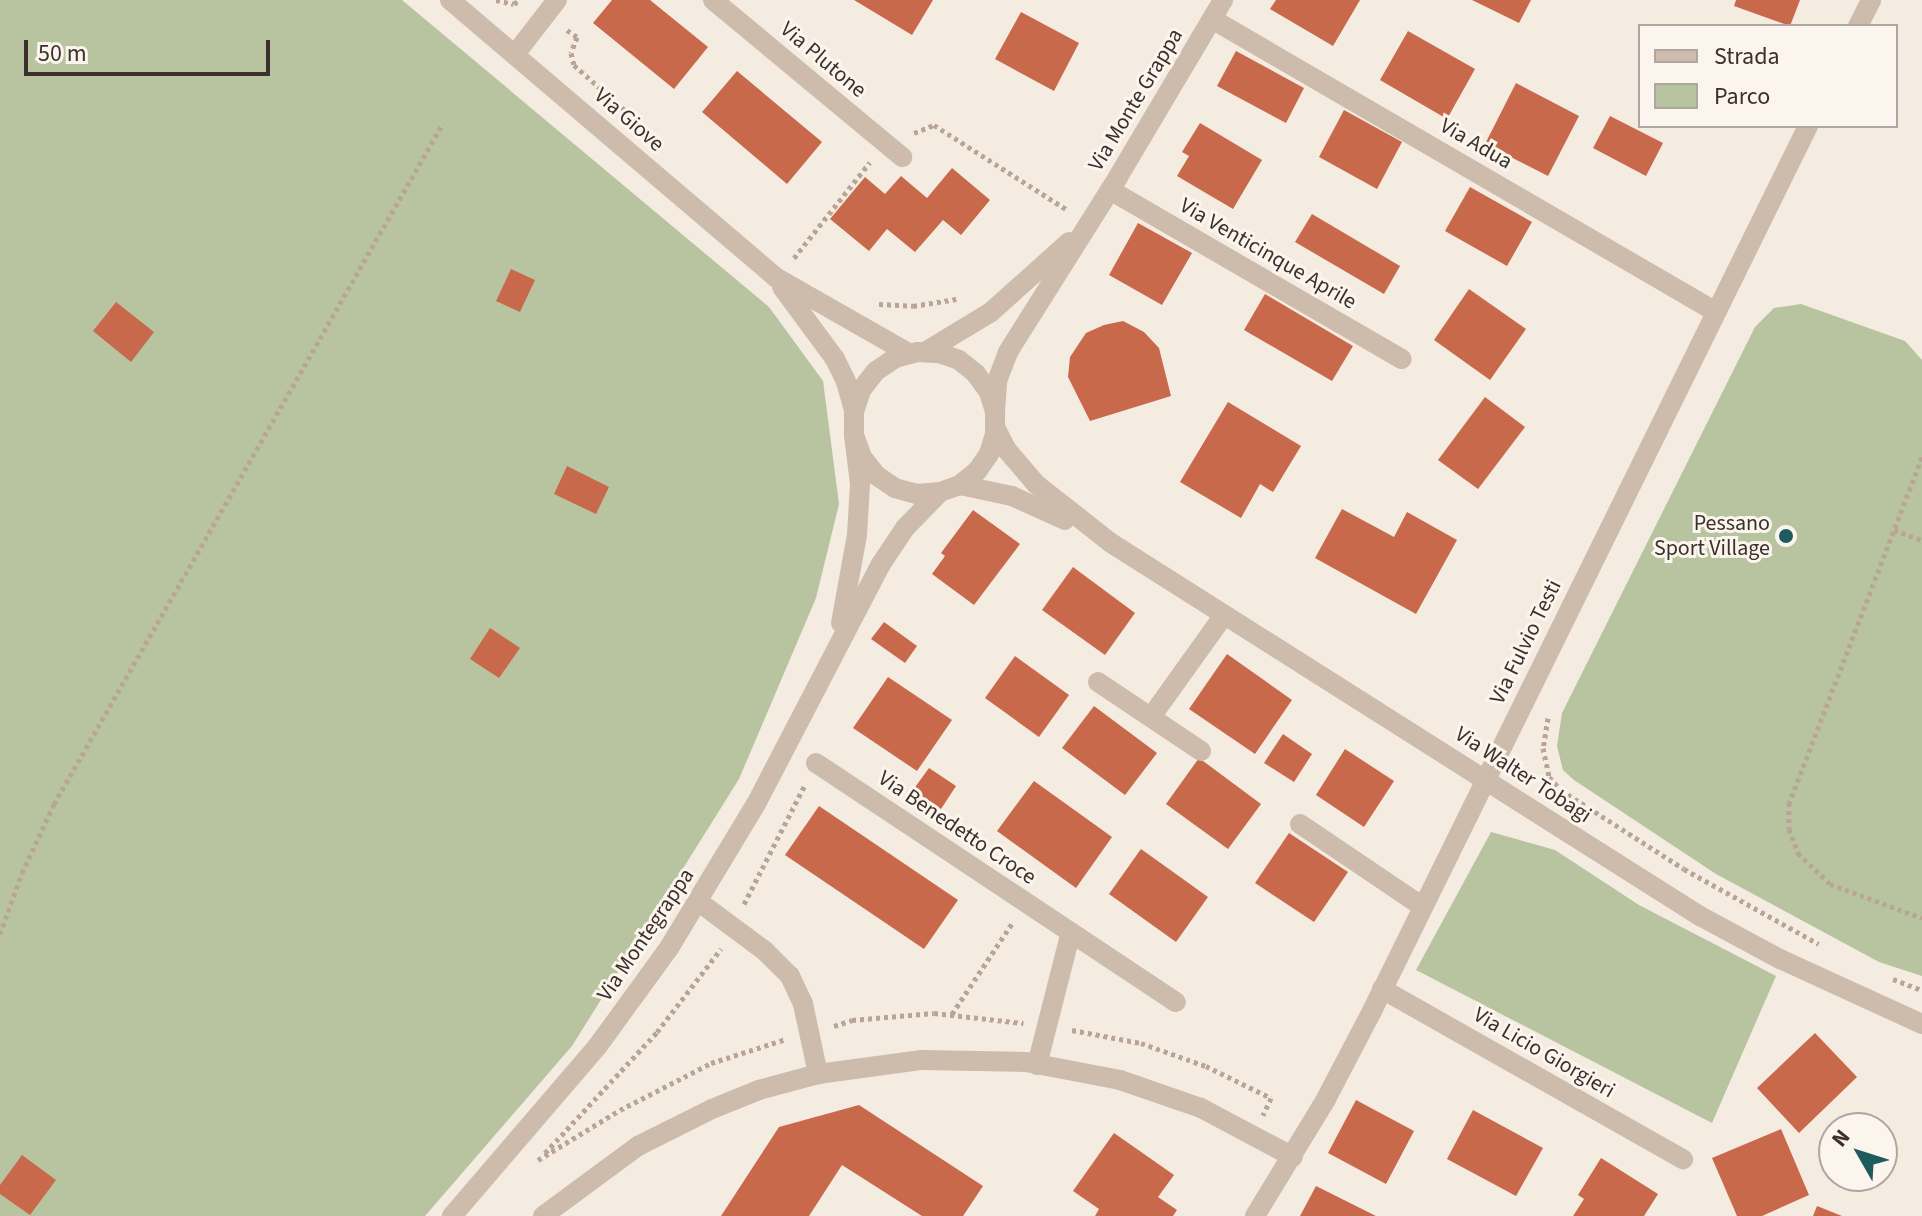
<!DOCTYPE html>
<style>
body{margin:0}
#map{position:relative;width:1922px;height:1216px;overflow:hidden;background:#f4ebe1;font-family:"Source Sans 3",sans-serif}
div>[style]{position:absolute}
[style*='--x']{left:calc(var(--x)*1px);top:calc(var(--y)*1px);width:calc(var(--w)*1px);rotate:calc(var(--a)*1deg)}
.green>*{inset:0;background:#b8c4a0}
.building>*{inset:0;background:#c8694b}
.path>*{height:5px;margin-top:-2.5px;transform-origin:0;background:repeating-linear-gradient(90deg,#b9a596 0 4px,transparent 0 8px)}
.minor>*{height:20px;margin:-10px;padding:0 10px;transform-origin:10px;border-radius:10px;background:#cdbbac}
.tertiary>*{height:20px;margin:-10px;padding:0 10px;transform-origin:10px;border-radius:10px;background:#cdbbac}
.dots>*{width:22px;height:22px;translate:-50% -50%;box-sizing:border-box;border:4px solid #fbf5ee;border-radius:50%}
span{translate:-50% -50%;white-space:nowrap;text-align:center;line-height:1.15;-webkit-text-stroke:6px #fbf5ee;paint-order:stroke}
.street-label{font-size:22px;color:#3b302b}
.poi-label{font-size:22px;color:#3b302b}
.right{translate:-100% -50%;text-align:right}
.legend{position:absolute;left:1638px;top:24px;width:260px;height:104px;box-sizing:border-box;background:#fbf5ee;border:2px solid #aea6a0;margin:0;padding:10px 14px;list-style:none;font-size:24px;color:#3b302b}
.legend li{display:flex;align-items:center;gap:16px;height:40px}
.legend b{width:40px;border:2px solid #aea6a0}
.north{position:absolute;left:1818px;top:1112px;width:80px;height:80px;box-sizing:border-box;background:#fbf5ee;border:2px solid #aea6a0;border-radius:50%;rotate:309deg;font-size:22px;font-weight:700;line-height:32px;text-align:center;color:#3b302b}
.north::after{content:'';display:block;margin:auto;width:28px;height:36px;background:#1f5a5e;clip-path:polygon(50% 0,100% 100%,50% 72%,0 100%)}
.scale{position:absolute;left:24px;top:40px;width:246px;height:36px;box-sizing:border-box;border:4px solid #3b302b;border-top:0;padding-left:10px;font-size:24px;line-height:28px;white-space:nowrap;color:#3b302b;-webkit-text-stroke:6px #fbf5ee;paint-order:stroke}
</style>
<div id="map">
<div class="green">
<i style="clip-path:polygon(0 0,402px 0,769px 307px,823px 381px,839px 504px,816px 598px,739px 779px,572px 1046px,425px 1216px,0 1216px)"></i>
<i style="clip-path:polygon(1801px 304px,1905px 341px,1922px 360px,1922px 976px,1879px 962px,1716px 874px,1574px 780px,1563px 770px,1557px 746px,1562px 713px,1755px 327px,1774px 308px)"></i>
<i style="clip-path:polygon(1491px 832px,1555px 850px,1639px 905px,1776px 976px,1712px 1123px,1416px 970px)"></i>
</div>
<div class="building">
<i style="clip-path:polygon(612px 0,650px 0,708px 47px,674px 89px,593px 23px)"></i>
<i style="clip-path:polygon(854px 0,933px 0,912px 35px)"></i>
<i style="clip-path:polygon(1276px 0,1360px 0,1333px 46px,1270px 9px)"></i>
<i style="clip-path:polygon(1472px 0,1531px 0,1519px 23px)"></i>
<i style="clip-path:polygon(1736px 0,1800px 0,1790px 26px,1734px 6px)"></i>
<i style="clip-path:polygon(1021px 12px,1079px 43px,1054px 91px,995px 59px)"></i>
<i style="clip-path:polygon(1408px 31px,1475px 69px,1447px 119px,1380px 80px)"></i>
<i style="clip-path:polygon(1236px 51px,1304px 88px,1286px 123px,1217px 86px)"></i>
<i style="clip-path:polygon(737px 71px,822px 142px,787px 184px,702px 112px)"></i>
<i style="clip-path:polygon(1516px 83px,1579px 116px,1548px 176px,1485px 144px)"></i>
<i style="clip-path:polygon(1344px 110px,1402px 142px,1377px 189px,1319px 157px)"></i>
<i style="clip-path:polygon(1610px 116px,1663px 143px,1646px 176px,1593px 148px)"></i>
<i style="clip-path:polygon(1200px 123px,1262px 160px,1233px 209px,1177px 176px,1189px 156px,1182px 152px)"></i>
<i style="clip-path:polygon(952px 168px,990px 200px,961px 235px,943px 220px,915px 252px,887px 229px,869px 251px,830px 219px,865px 177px,885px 194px,901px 176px,927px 198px)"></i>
<i style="clip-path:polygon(1470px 187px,1532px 222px,1507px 266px,1445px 231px)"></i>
<i style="clip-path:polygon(1312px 214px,1400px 266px,1384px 294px,1295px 242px)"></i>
<i style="clip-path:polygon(1138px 223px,1192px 253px,1162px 305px,1109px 275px)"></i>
<i style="clip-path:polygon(511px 269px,535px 280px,520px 312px,496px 301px)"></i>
<i style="clip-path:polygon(1469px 289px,1526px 329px,1490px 380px,1434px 340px)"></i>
<i style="clip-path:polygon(1265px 294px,1353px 346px,1332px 381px,1244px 330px)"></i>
<i style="clip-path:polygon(116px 302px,154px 332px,131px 362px,93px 331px)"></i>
<i style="clip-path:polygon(1123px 321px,1144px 332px,1159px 348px,1171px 396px,1090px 421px,1068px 377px,1070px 357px,1086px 333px,1104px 325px)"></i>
<i style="clip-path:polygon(1485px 397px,1525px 427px,1478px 489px,1438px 460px)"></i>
<i style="clip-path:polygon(1228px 402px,1301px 446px,1273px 492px,1260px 484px,1241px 518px,1180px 482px)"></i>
<i style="clip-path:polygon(567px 466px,609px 487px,596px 514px,554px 494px)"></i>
<i style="clip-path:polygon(1342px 509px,1394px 537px,1407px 512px,1457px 540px,1416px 614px,1315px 558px)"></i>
<i style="clip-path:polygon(973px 510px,1020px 544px,974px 605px,932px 574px,945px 556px,941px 553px)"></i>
<i style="clip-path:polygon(1073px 567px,1135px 613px,1105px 655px,1042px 610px)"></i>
<i style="clip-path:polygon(884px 622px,917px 646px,905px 663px,871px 639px)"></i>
<i style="clip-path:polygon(490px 628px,520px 648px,499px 678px,470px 659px)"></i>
<i style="clip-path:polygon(1227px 654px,1292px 700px,1255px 754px,1189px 709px)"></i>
<i style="clip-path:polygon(1015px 656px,1069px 695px,1039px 737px,985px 698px)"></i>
<i style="clip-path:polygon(888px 677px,952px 720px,917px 771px,853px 728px)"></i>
<i style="clip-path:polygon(1094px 706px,1157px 753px,1125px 795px,1062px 748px)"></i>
<i style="clip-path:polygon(1283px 734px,1312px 754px,1294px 782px,1264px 763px)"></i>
<i style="clip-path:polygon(1345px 749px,1394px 781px,1364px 827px,1316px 795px)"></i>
<i style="clip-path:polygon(1199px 758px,1261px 804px,1228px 849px,1166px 804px)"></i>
<i style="clip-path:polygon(929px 768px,956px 786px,941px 809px,913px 790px)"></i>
<i style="clip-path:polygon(1034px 781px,1112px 837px,1076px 888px,997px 831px)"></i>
<i style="clip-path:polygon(819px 806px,958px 900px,924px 949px,785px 855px)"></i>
<i style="clip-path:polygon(1289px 833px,1348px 872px,1314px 922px,1255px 883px)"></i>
<i style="clip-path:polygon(1141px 849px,1208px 897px,1176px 942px,1109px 894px)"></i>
<i style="clip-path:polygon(1815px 1033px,1857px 1077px,1799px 1133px,1757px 1088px)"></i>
<i style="clip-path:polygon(1356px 1100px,1414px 1131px,1386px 1184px,1328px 1153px)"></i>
<i style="clip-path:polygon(859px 1105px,983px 1186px,963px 1216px,922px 1216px,842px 1165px,809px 1216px,721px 1216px,779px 1127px)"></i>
<i style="clip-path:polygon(1473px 1110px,1543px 1148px,1516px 1196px,1447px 1159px)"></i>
<i style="clip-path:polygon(1781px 1129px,1809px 1195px,1762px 1216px,1737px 1216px,1712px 1158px)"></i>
<i style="clip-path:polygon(1114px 1133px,1174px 1175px,1158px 1197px,1177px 1210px,1173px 1216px,1095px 1216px,1099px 1209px,1073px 1191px)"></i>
<i style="clip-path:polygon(22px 1155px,56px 1180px,30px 1215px,0 1194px,0 1185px)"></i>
<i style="clip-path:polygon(1601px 1158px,1658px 1194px,1644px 1216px,1573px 1216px,1584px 1199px,1578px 1195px)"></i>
<i style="clip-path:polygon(1316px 1186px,1376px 1216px,1300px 1216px)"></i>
<i style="clip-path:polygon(1817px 1206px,1842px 1216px,1813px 1216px)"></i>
</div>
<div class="path">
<i style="--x:496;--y:0;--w:18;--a:13"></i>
<i style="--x:514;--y:4;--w:6;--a:-39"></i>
<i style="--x:567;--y:30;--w:12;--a:35"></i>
<i style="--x:577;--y:37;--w:17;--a:111"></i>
<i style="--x:571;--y:53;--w:12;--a:76"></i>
<i style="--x:574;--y:65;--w:84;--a:41.6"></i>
<i style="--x:914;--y:133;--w:22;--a:-22"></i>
<i style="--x:934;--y:125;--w:160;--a:32.5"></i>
<i style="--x:794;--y:258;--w:122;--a:-51.6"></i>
<i style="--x:879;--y:304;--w:34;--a:3"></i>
<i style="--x:913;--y:306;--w:44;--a:-9.2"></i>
<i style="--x:1922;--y:457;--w:371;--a:111"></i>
<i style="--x:1789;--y:803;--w:26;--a:90"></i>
<i style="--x:1789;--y:829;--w:26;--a:69"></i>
<i style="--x:1798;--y:853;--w:45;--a:44.1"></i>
<i style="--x:1830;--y:884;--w:98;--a:20.3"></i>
<i style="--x:1894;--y:530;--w:30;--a:20"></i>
<i style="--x:1548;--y:718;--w:30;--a:99"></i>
<i style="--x:1543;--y:748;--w:30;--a:78"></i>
<i style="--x:1549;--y:777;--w:18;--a:47"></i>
<i style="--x:1561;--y:790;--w:146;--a:32.7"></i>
<i style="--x:1684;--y:869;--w:154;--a:29.1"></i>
<i style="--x:744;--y:904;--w:134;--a:-62.9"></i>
<i style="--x:0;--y:934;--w:65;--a:-70.2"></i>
<i style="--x:22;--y:873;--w:76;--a:-65.1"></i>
<i style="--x:54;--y:804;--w:784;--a:-60.26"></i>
<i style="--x:1893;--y:979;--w:31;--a:21"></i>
<i style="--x:952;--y:1014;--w:110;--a:-56.5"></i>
<i style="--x:834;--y:1026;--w:19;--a:-18"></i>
<i style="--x:852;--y:1020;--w:82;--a:-4.9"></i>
<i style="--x:934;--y:1013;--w:90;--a:6.4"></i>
<i style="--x:1072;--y:1030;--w:70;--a:10.7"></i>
<i style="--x:1141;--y:1043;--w:69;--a:19.5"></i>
<i style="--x:1206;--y:1066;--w:72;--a:26.2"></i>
<i style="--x:1271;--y:1098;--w:19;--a:115"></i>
<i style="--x:545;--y:1153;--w:165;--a:-47.2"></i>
<i style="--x:657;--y:1032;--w:105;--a:-52.4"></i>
<i style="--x:538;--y:1160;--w:96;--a:-31.4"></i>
<i style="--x:620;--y:1110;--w:102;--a:-27.3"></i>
<i style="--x:711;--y:1063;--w:79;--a:-17.7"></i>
</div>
<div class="minor">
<i style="--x:713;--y:0;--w:246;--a:39.7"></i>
<i style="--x:1212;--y:19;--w:583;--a:30.17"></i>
<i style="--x:1858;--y:26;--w:29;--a:-63"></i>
<i style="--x:516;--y:53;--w:67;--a:-52.3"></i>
<i style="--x:1110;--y:190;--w:337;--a:30.1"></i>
<i style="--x:925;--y:352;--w:77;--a:-31.2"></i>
<i style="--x:991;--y:312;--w:105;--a:-41.9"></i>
<i style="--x:995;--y:412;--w:31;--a:-86"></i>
<i style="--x:997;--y:381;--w:31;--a:-69"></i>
<i style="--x:1008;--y:352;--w:207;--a:-57.8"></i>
<i style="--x:1118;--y:177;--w:206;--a:-59.3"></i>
<i style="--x:1098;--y:682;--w:124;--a:33.8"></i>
<i style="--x:1151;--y:717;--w:125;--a:-54.4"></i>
<i style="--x:816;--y:763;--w:432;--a:33.6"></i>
<i style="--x:1300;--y:824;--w:148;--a:34"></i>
<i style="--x:699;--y:902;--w:82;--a:36.6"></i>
<i style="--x:765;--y:951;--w:35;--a:45"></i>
<i style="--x:790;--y:976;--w:31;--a:65"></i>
<i style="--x:803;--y:1004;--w:72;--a:77.9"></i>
<i style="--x:1382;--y:989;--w:346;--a:29.5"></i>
<i style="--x:1037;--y:1065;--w:137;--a:-75.7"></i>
<i style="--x:543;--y:1216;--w:118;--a:-36.4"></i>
<i style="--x:638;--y:1146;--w:83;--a:-26.6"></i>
<i style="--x:712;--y:1109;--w:51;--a:-22"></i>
<i style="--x:759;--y:1090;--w:61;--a:-15.2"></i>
<i style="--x:818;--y:1074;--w:105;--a:-7.7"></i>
<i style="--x:922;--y:1060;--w:104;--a:1.1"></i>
<i style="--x:1026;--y:1062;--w:96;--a:10.8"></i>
<i style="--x:1120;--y:1080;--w:86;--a:19.1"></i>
<i style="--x:1201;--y:1108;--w:104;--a:28"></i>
<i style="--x:1255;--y:1216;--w:137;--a:-58.7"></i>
<i style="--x:1326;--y:1099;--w:99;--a:-62.4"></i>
<i style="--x:1372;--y:1011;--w:987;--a:-63.77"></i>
</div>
<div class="tertiary">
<i style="--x:450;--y:0;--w:427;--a:40.4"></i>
<i style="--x:775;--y:277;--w:155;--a:29.7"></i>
<i style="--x:782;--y:287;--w:89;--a:53.6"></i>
<i style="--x:835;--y:359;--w:25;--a:64"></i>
<i style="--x:846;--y:382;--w:29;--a:74"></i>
<i style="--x:995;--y:427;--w:25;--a:63"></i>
<i style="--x:1006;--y:449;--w:46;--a:49.4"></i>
<i style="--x:1036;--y:484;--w:95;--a:38.2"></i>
<i style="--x:1111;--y:543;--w:697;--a:32.35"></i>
<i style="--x:1700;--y:916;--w:91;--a:28.3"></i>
<i style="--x:1780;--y:959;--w:156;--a:24.6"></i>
<i style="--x:960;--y:485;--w:53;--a:11.9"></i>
<i style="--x:1012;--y:496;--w:58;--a:24.4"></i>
<i style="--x:841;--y:623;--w:89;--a:-79.7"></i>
<i style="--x:857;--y:535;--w:51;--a:-86.6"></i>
<i style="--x:860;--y:484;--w:49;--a:-97"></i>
<i style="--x:854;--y:435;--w:23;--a:-90"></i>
<i style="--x:854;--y:412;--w:23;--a:-72"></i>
<i style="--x:861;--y:390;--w:24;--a:-52"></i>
<i style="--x:876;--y:371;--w:23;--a:-34"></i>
<i style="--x:895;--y:358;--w:23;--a:-15"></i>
<i style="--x:917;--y:352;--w:22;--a:3"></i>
<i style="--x:939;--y:353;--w:21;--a:19"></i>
<i style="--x:959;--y:360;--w:22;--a:39"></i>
<i style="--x:976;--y:374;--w:22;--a:54"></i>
<i style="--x:989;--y:392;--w:21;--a:73"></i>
<i style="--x:995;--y:412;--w:22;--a:90"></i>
<i style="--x:995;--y:434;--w:21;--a:107"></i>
<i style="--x:989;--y:454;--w:21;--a:125"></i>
<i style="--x:977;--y:471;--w:22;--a:141"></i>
<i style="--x:960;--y:485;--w:21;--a:161"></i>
<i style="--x:940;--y:492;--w:23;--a:175"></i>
<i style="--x:917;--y:494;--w:23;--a:-165"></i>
<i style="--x:895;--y:488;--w:23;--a:-146"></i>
<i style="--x:876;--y:475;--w:23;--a:-128"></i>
<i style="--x:862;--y:457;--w:23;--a:-110"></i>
<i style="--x:452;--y:1216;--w:223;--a:-49.4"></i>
<i style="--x:597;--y:1047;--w:122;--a:-54"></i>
<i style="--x:669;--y:948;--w:168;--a:-58.9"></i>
<i style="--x:756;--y:804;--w:271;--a:-62.5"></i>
<i style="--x:881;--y:564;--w:43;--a:-56.3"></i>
<i style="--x:905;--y:528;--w:50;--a:-45.8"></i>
</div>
<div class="dots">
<i style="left:1786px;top:536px;background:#1f5a5e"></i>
</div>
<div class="street-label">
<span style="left:823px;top:60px;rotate:40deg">Via Plutone</span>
<span style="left:1136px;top:100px;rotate:-59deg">Via Monte Grappa</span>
<span style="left:629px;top:120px;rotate:41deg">Via Giove</span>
<span style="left:1476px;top:144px;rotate:30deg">Via Adua</span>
<span style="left:1268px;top:254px;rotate:30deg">Via Venticinque Aprile</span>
<span style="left:1526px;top:642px;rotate:-64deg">Via Fulvio Testi</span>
<span style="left:1523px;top:775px;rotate:33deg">Via Walter Tobagi</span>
<span style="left:957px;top:828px;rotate:34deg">Via Benedetto Croce</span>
<span style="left:646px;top:935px;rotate:-56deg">Via Montegrappa</span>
<span style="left:1544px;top:1053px;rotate:30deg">Via Licio Giorgieri</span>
</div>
<div class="poi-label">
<span class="right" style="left:1770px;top:536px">Pessano<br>Sport Village</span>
</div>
<ul class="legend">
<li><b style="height:10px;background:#cdbbac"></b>Strada</li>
<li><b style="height:22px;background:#b8c4a0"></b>Parco</li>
</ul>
<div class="north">N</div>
<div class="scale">50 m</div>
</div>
